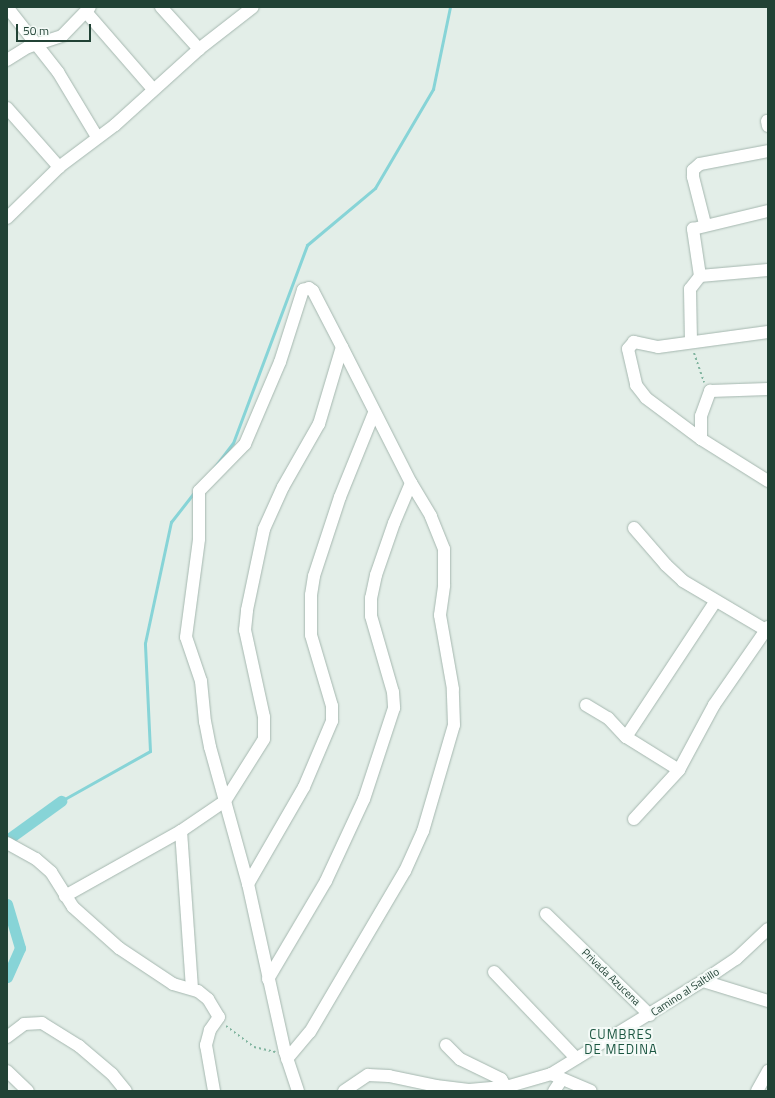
<!DOCTYPE html>
<style>
body{margin:0}
#map{position:relative;width:775px;height:1098px;overflow:hidden;background:#e3eee8;font-family:"Titillium Web",sans-serif}
div>[style]{position:absolute}
[style*='--x']{left:calc(var(--x)*1px);top:calc(var(--y)*1px);width:calc(var(--w)*1px);rotate:calc(var(--a)*1deg)}
.stream>*{height:3px;margin:-1.5px;padding:0 1.5px;transform-origin:1.5px;border-radius:1.5px;background:#87d4d7}
.canal>*{height:11px;margin:-5.5px;padding:0 5.5px;transform-origin:5.5px;border-radius:5.5px;background:#87d4d7}
.path>*{height:2px;margin-top:-1px;transform-origin:0;background:repeating-linear-gradient(90deg,#81b49f 0 2px,transparent 0 5px)}
.roads{filter:drop-shadow(0 0 1px #a5b7af) drop-shadow(0 0 1px #a5b7af)}
.minor>*{height:12px;margin:-6px;padding:0 6px;transform-origin:6px;border-radius:6px;background:#fff}
span{translate:-50% -50%;white-space:nowrap;text-align:center;line-height:1.15;-webkit-text-stroke:4px #f4faf7;paint-order:stroke}
.street-label{font-size:11px;color:#214235}
.quarter-label{font-size:13px;color:#1b5641;letter-spacing:1px}
.frame{position:absolute;inset:0;border:8px solid #214235;pointer-events:none}
.scale{position:absolute;left:16px;top:24px;width:75px;height:18px;box-sizing:border-box;border:2px solid #214235;border-top:0;padding-left:5px;font-size:12px;line-height:14px;white-space:nowrap;color:#214235;-webkit-text-stroke:3px #f4faf7;paint-order:stroke}
</style>
<div id="map">
<div class="stream">
<i style="--x:214;--y:468;--w:31;--a:-53"></i>
<i style="--x:233;--y:443;--w:211;--a:-69.5"></i>
<i style="--x:307;--y:245;--w:89;--a:-40"></i>
<i style="--x:375;--y:188;--w:115;--a:-59.6"></i>
<i style="--x:433;--y:89;--w:84;--a:-78.3"></i>
<i style="--x:61;--y:801;--w:102;--a:-29.3"></i>
<i style="--x:150;--y:751;--w:108;--a:-92.7"></i>
<i style="--x:145;--y:643;--w:124;--a:-77.9"></i>
<i style="--x:171;--y:522;--w:39;--a:-52"></i>
</div>
<div class="canal">
<i style="--x:7;--y:840;--w:67;--a:-35.8"></i>
<i style="--x:7;--y:904;--w:46;--a:73.5"></i>
<i style="--x:20;--y:948;--w:32;--a:114"></i>
</div>
<div class="path">
<i style="--x:694;--y:353;--w:31;--a:71"></i>
<i style="--x:226;--y:1026;--w:35;--a:37"></i>
<i style="--x:254;--y:1047;--w:22;--a:13"></i>
</div>
<div class="roads">
<div class="minor">
<i style="--x:7;--y:7;--w:83;--a:51.9"></i>
<i style="--x:58;--y:72;--w:76;--a:59"></i>
<i style="--x:161;--y:7;--w:57;--a:47.9"></i>
<i style="--x:86;--y:12;--w:102;--a:49"></i>
<i style="--x:7;--y:60;--w:25;--a:-32"></i>
<i style="--x:28;--y:47;--w:36;--a:-18"></i>
<i style="--x:62;--y:36;--w:40;--a:-46"></i>
<i style="--x:7;--y:108;--w:79;--a:48.6"></i>
<i style="--x:767;--y:121;--w:5;--a:79"></i>
<i style="--x:7;--y:218;--w:73;--a:-44.4"></i>
<i style="--x:59;--y:167;--w:70;--a:-36.9"></i>
<i style="--x:115;--y:125;--w:113;--a:-42.1"></i>
<i style="--x:199;--y:49;--w:68;--a:-37.9"></i>
<i style="--x:705;--y:224;--w:49;--a:-104.3"></i>
<i style="--x:693;--y:177;--w:7;--a:-90"></i>
<i style="--x:693;--y:170;--w:9;--a:-41"></i>
<i style="--x:700;--y:164;--w:69;--a:-10.8"></i>
<i style="--x:700;--y:276;--w:48;--a:-98.5"></i>
<i style="--x:693;--y:229;--w:77;--a:-13.5"></i>
<i style="--x:768;--y:332;--w:111;--a:172.2"></i>
<i style="--x:658;--y:347;--w:25;--a:-168"></i>
<i style="--x:634;--y:342;--w:9;--a:131"></i>
<i style="--x:628;--y:349;--w:37;--a:77"></i>
<i style="--x:636;--y:385;--w:16;--a:52"></i>
<i style="--x:646;--y:398;--w:69;--a:36.7"></i>
<i style="--x:701;--y:439;--w:79;--a:32.1"></i>
<i style="--x:691;--y:342;--w:53;--a:-91.1"></i>
<i style="--x:690;--y:289;--w:16;--a:-52"></i>
<i style="--x:700;--y:276;--w:68;--a:-5"></i>
<i style="--x:701;--y:439;--w:23;--a:-90"></i>
<i style="--x:701;--y:416;--w:27;--a:-70"></i>
<i style="--x:710;--y:391;--w:58;--a:-2"></i>
<i style="--x:634;--y:528;--w:49;--a:49.1"></i>
<i style="--x:666;--y:565;--w:23;--a:43"></i>
<i style="--x:683;--y:581;--w:96;--a:30.6"></i>
<i style="--x:586;--y:705;--w:26;--a:31"></i>
<i style="--x:608;--y:718;--w:26;--a:47"></i>
<i style="--x:626;--y:737;--w:62;--a:31.9"></i>
<i style="--x:626;--y:737;--w:162;--a:-56.6"></i>
<i style="--x:634;--y:819;--w:67;--a:-47.4"></i>
<i style="--x:679;--y:770;--w:74;--a:-61.7"></i>
<i style="--x:714;--y:705;--w:95;--a:-55.3"></i>
<i style="--x:181;--y:831;--w:158;--a:86"></i>
<i style="--x:7;--y:843;--w:33;--a:29"></i>
<i style="--x:36;--y:859;--w:20;--a:41"></i>
<i style="--x:51;--y:872;--w:41;--a:57.8"></i>
<i style="--x:73;--y:907;--w:62;--a:41.7"></i>
<i style="--x:119;--y:948;--w:65;--a:33.7"></i>
<i style="--x:173;--y:984;--w:26;--a:16"></i>
<i style="--x:198;--y:991;--w:13;--a:39"></i>
<i style="--x:208;--y:999;--w:21;--a:59"></i>
<i style="--x:219;--y:1017;--w:16;--a:125"></i>
<i style="--x:210;--y:1030;--w:16;--a:105"></i>
<i style="--x:206;--y:1045;--w:47;--a:80.1"></i>
<i style="--x:248;--y:884;--w:112;--a:-60"></i>
<i style="--x:304;--y:787;--w:72;--a:-67"></i>
<i style="--x:332;--y:721;--w:15;--a:-90"></i>
<i style="--x:332;--y:706;--w:74;--a:-106.5"></i>
<i style="--x:311;--y:635;--w:40;--a:-90"></i>
<i style="--x:311;--y:595;--w:19;--a:-81"></i>
<i style="--x:314;--y:576;--w:83;--a:-71.8"></i>
<i style="--x:340;--y:497;--w:91;--a:-68"></i>
<i style="--x:65;--y:896;--w:133;--a:-29.3"></i>
<i style="--x:181;--y:831;--w:53;--a:-34.3"></i>
<i style="--x:225;--y:801;--w:73;--a:-57.8"></i>
<i style="--x:264;--y:739;--w:22;--a:-90"></i>
<i style="--x:264;--y:717;--w:89;--a:-102.3"></i>
<i style="--x:245;--y:630;--w:20;--a:-84"></i>
<i style="--x:247;--y:610;--w:83;--a:-78.1"></i>
<i style="--x:264;--y:529;--w:46;--a:-65.7"></i>
<i style="--x:283;--y:487;--w:73;--a:-60.3"></i>
<i style="--x:319;--y:424;--w:80;--a:-73.4"></i>
<i style="--x:342;--y:347;--w:153;--a:63.1"></i>
<i style="--x:411;--y:483;--w:43;--a:113"></i>
<i style="--x:394;--y:523;--w:55;--a:109.1"></i>
<i style="--x:376;--y:575;--w:24;--a:102"></i>
<i style="--x:371;--y:598;--w:18;--a:90"></i>
<i style="--x:371;--y:616;--w:79;--a:73.9"></i>
<i style="--x:393;--y:692;--w:16;--a:86"></i>
<i style="--x:394;--y:708;--w:96;--a:108.2"></i>
<i style="--x:364;--y:799;--w:90;--a:114.9"></i>
<i style="--x:326;--y:881;--w:114;--a:120.6"></i>
<i style="--x:546;--y:914;--w:145;--a:44.2"></i>
<i style="--x:494;--y:972;--w:119;--a:46.4"></i>
<i style="--x:703;--y:981;--w:68;--a:17.1"></i>
<i style="--x:7;--y:1037;--w:21;--a:-37"></i>
<i style="--x:24;--y:1024;--w:18;--a:-3"></i>
<i style="--x:42;--y:1023;--w:44;--a:31.9"></i>
<i style="--x:79;--y:1046;--w:43;--a:40.3"></i>
<i style="--x:112;--y:1074;--w:22;--a:51"></i>
<i style="--x:446;--y:1045;--w:20;--a:45"></i>
<i style="--x:460;--y:1059;--w:46;--a:26"></i>
<i style="--x:501;--y:1079;--w:9;--a:58"></i>
<i style="--x:287;--y:1059;--w:35;--a:-50"></i>
<i style="--x:310;--y:1032;--w:187;--a:-59.5"></i>
<i style="--x:405;--y:871;--w:44;--a:-65.8"></i>
<i style="--x:423;--y:831;--w:110;--a:-73.7"></i>
<i style="--x:454;--y:725;--w:36;--a:-92"></i>
<i style="--x:453;--y:689;--w:75;--a:-100"></i>
<i style="--x:440;--y:615;--w:30;--a:-82"></i>
<i style="--x:444;--y:585;--w:36;--a:-90"></i>
<i style="--x:444;--y:549;--w:35;--a:-112"></i>
<i style="--x:431;--y:516;--w:39;--a:-121"></i>
<i style="--x:7;--y:1071;--w:29;--a:44"></i>
<i style="--x:551;--y:1074;--w:43;--a:23"></i>
<i style="--x:298;--y:1091;--w:41;--a:-108.4"></i>
<i style="--x:285;--y:1052;--w:172;--a:-102.4"></i>
<i style="--x:248;--y:884;--w:142;--a:-105.5"></i>
<i style="--x:210;--y:747;--w:25;--a:-101"></i>
<i style="--x:205;--y:722;--w:41;--a:-95.6"></i>
<i style="--x:201;--y:681;--w:46;--a:-108.8"></i>
<i style="--x:186;--y:637;--w:99;--a:-82.4"></i>
<i style="--x:199;--y:539;--w:48;--a:-90"></i>
<i style="--x:199;--y:491;--w:66;--a:-45.6"></i>
<i style="--x:245;--y:444;--w:89;--a:-66.9"></i>
<i style="--x:280;--y:362;--w:76;--a:-72.3"></i>
<i style="--x:303;--y:290;--w:6;--a:-18"></i>
<i style="--x:309;--y:288;--w:5;--a:37"></i>
<i style="--x:313;--y:291;--w:63;--a:62.6"></i>
<i style="--x:344;--y:1091;--w:29;--a:-34"></i>
<i style="--x:368;--y:1075;--w:21;--a:3"></i>
<i style="--x:389;--y:1076;--w:48;--a:12"></i>
<i style="--x:436;--y:1086;--w:33;--a:7"></i>
<i style="--x:469;--y:1090;--w:37;--a:-5"></i>
<i style="--x:506;--y:1087;--w:47;--a:-16.1"></i>
<i style="--x:551;--y:1074;--w:178;--a:-31.5"></i>
<i style="--x:703;--y:981;--w:40;--a:-34"></i>
<i style="--x:736;--y:959;--w:44;--a:-43.2"></i>
<i style="--x:554;--y:1091;--w:14;--a:-56"></i>
<i style="--x:757;--y:1091;--w:23;--a:-61"></i>
</div>
</div>
<div class="street-label">
<span style="left:611px;top:977px;rotate:44deg">Privada Azucena</span>
<span style="left:685px;top:992px;rotate:-33deg">Camino al Saltillo</span>
</div>
<div class="quarter-label">
<span style="left:621px;top:1042px">CUMBRES<br>DE MEDINA</span>
</div>
<div class="frame"></div>
<div class="scale">50 m</div>
</div>
